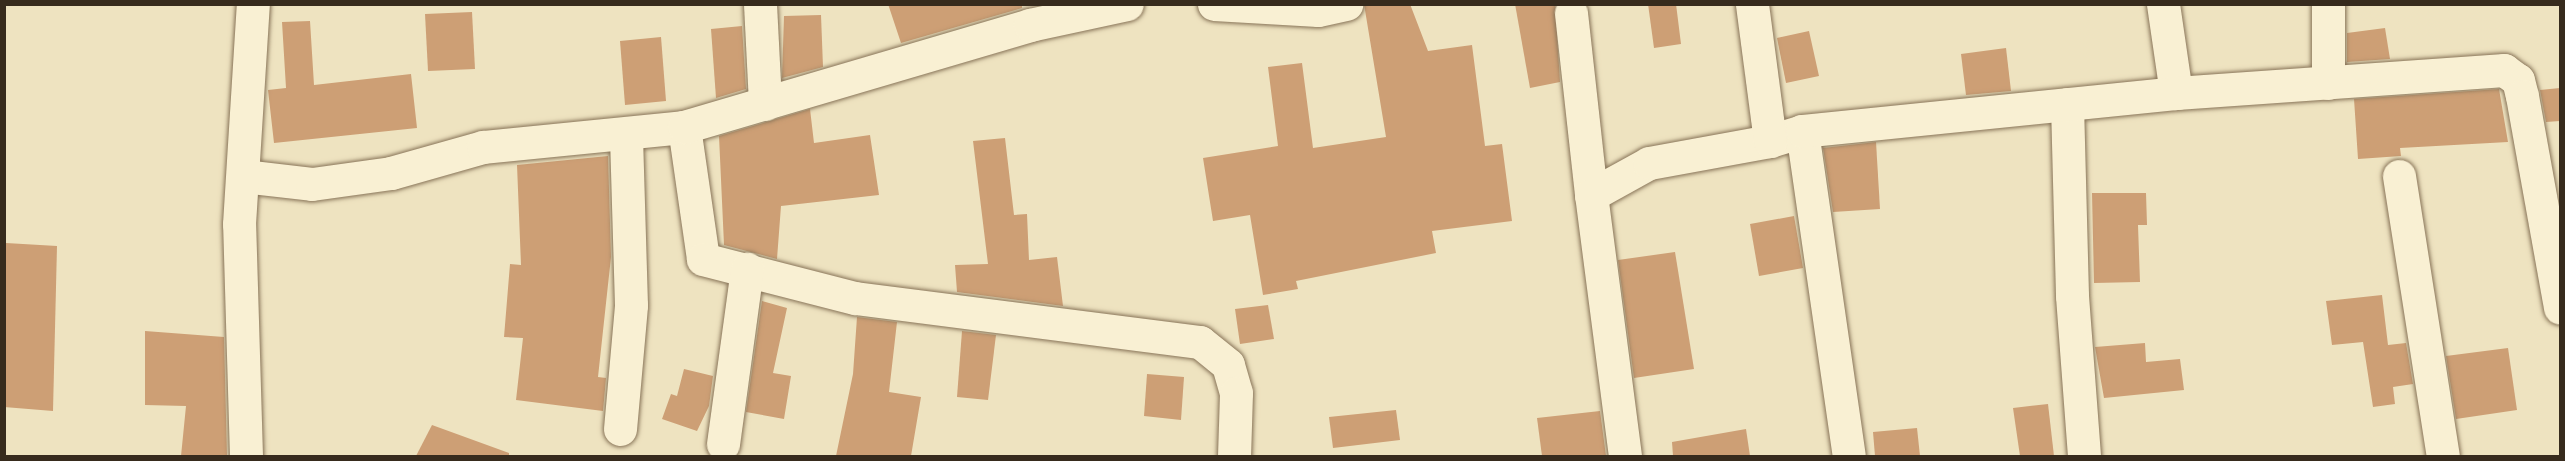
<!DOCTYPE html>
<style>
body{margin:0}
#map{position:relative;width:2565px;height:461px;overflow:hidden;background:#eee3c0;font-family:"Libre Baskerville",serif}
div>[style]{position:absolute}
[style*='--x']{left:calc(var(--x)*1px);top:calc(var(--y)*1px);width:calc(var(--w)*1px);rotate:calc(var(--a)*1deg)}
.building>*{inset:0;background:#cd9f75}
.roads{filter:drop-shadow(0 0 2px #887458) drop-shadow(0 0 2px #887458)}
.street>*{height:33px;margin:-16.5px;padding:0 16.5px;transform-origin:16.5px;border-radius:16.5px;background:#f9f0d3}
span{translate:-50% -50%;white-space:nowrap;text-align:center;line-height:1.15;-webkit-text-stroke:4.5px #f6edd0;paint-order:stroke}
.frame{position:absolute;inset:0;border:6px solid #372b1d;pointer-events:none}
</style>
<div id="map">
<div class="building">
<i style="clip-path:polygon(888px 4px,1022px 4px,1022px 8px,901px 43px)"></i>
<i style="clip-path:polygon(1364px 4px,1410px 4px,1428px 51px,1472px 45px,1485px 146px,1502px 144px,1512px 221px,1432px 231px,1436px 253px,1296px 281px,1298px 289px,1263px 295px,1250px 215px,1213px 221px,1203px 158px,1278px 146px,1268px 67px,1302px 63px,1313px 148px,1386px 137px)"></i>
<i style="clip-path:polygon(1515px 4px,1555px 4px,1560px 82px,1530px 88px)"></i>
<i style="clip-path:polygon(1648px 4px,1676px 4px,1681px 44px,1654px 48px)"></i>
<i style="clip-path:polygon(472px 12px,475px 69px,428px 71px,425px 14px)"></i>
<i style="clip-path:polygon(821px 15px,823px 67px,782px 78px,784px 16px)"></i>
<i style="clip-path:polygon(310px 21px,314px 85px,411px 74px,417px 128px,274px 143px,268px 90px,286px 88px,282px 22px)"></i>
<i style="clip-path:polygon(742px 26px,746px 89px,716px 98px,711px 29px)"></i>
<i style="clip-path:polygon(2385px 28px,2390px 59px,2347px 62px,2347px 33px)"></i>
<i style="clip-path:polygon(1809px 31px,1819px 76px,1786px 83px,1777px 38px)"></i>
<i style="clip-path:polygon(661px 37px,666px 101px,625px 105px,620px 41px)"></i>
<i style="clip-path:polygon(2006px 48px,2011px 91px,1966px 95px,1961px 54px)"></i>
<i style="clip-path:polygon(2560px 88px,2560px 121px,2546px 122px,2540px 90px)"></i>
<i style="clip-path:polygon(2499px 89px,2508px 142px,2400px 148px,2401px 156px,2358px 159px,2354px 99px)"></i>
<i style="clip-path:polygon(810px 109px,814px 143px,870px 135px,879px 195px,781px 206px,777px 259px,724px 245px,719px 136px)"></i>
<i style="clip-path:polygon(1005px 138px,1014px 215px,1027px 214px,1029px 260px,1057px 257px,1063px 306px,957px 292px,955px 265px,988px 264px,973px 141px)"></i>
<i style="clip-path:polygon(1876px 142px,1880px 209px,1833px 212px,1823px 148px)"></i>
<i style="clip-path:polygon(608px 156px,611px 257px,598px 377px,606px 378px,603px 411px,516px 400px,523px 338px,504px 337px,510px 264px,521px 265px,517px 165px)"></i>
<i style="clip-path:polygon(2092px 193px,2146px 193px,2147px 225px,2138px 225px,2140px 282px,2094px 283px)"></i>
<i style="clip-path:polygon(1794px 216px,1803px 268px,1759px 276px,1750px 224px)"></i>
<i style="clip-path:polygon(6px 243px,57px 246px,53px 411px,4px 407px)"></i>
<i style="clip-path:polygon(1675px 252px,1694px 369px,1634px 378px,1618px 260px)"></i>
<i style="clip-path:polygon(2382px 295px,2388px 345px,2406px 343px,2413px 384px,2393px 387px,2395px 404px,2373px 407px,2363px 342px,2332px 345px,2326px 301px)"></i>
<i style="clip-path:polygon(762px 301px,787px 308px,773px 373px,791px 376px,784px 419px,746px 412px)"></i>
<i style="clip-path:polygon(1268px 305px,1274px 339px,1240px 344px,1235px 309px)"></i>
<i style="clip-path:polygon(857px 317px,897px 322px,889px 392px,921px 397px,911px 456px,836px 456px,853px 374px)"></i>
<i style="clip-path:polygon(145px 331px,224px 337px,227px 456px,181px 456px,186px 406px,145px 405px)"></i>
<i style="clip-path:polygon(962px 331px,996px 335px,988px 400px,957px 397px)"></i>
<i style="clip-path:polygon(2145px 343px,2146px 362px,2180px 359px,2184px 390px,2104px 398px,2095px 347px)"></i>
<i style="clip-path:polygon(2508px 348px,2517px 410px,2456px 419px,2446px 356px)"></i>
<i style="clip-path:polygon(684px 369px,713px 376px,709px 406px,697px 431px,662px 419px,671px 394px,677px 396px)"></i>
<i style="clip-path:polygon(1147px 374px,1184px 377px,1181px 420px,1144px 416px)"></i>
<i style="clip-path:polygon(2048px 404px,2054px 456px,2020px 456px,2013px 408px)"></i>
<i style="clip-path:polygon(1396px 410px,1400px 440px,1333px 448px,1329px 417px)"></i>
<i style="clip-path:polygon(1600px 411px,1606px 456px,1542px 456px,1537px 418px)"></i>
<i style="clip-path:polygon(432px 425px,509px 453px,509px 456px,416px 456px)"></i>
<i style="clip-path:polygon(1917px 428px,1920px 456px,1875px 456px,1873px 432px)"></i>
<i style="clip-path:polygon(1746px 429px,1750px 456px,1673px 456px,1672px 442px)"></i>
</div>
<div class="roads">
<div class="street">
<i style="--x:760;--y:4;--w:100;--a:87.1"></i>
<i style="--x:1214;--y:4;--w:104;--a:3.3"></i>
<i style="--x:1318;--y:10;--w:29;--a:-12"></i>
<i style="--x:2163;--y:4;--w:90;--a:81.7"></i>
<i style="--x:2328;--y:4;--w:79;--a:90"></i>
<i style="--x:1571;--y:13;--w:183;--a:83.7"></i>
<i style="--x:2067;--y:104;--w:192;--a:88.5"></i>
<i style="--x:2072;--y:296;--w:160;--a:85.7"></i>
<i style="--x:684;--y:127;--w:133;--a:81.8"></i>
<i style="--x:703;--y:259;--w:157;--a:14.4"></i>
<i style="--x:855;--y:298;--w:348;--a:7.3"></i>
<i style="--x:1200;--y:342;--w:36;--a:39"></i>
<i style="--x:1228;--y:365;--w:29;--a:74"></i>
<i style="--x:1236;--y:393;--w:63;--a:91.8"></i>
<i style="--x:1802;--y:131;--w:328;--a:81.8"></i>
<i style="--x:1770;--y:141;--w:34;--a:-17"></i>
<i style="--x:1802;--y:131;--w:376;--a:-5.8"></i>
<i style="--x:2176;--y:93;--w:329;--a:-4"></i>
<i style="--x:2504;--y:70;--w:17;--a:36"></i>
<i style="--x:2518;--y:80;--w:16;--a:76"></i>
<i style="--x:2522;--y:96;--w:215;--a:79.8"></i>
<i style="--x:243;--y:176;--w:69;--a:6.6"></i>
<i style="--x:312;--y:184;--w:80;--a:-7.9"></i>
<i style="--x:391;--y:173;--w:96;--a:-15.8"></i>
<i style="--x:483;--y:147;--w:202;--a:-5.7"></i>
<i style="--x:684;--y:127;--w:361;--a:-16.4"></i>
<i style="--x:1030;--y:25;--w:99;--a:-12.2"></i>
<i style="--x:2399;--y:176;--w:283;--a:81.1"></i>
<i style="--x:620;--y:429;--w:124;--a:-84.9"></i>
<i style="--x:631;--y:305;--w:171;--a:-91.7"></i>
<i style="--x:723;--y:444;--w:177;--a:-82.2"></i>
<i style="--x:246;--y:456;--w:232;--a:-91.7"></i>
<i style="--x:239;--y:224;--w:220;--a:-86.4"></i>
<i style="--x:1625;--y:456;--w:263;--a:-97.4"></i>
<i style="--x:1591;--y:195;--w:66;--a:-28.9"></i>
<i style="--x:1649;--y:163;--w:123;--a:-10.3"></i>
<i style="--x:1770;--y:141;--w:138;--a:-97.5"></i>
</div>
</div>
<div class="frame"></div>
</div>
